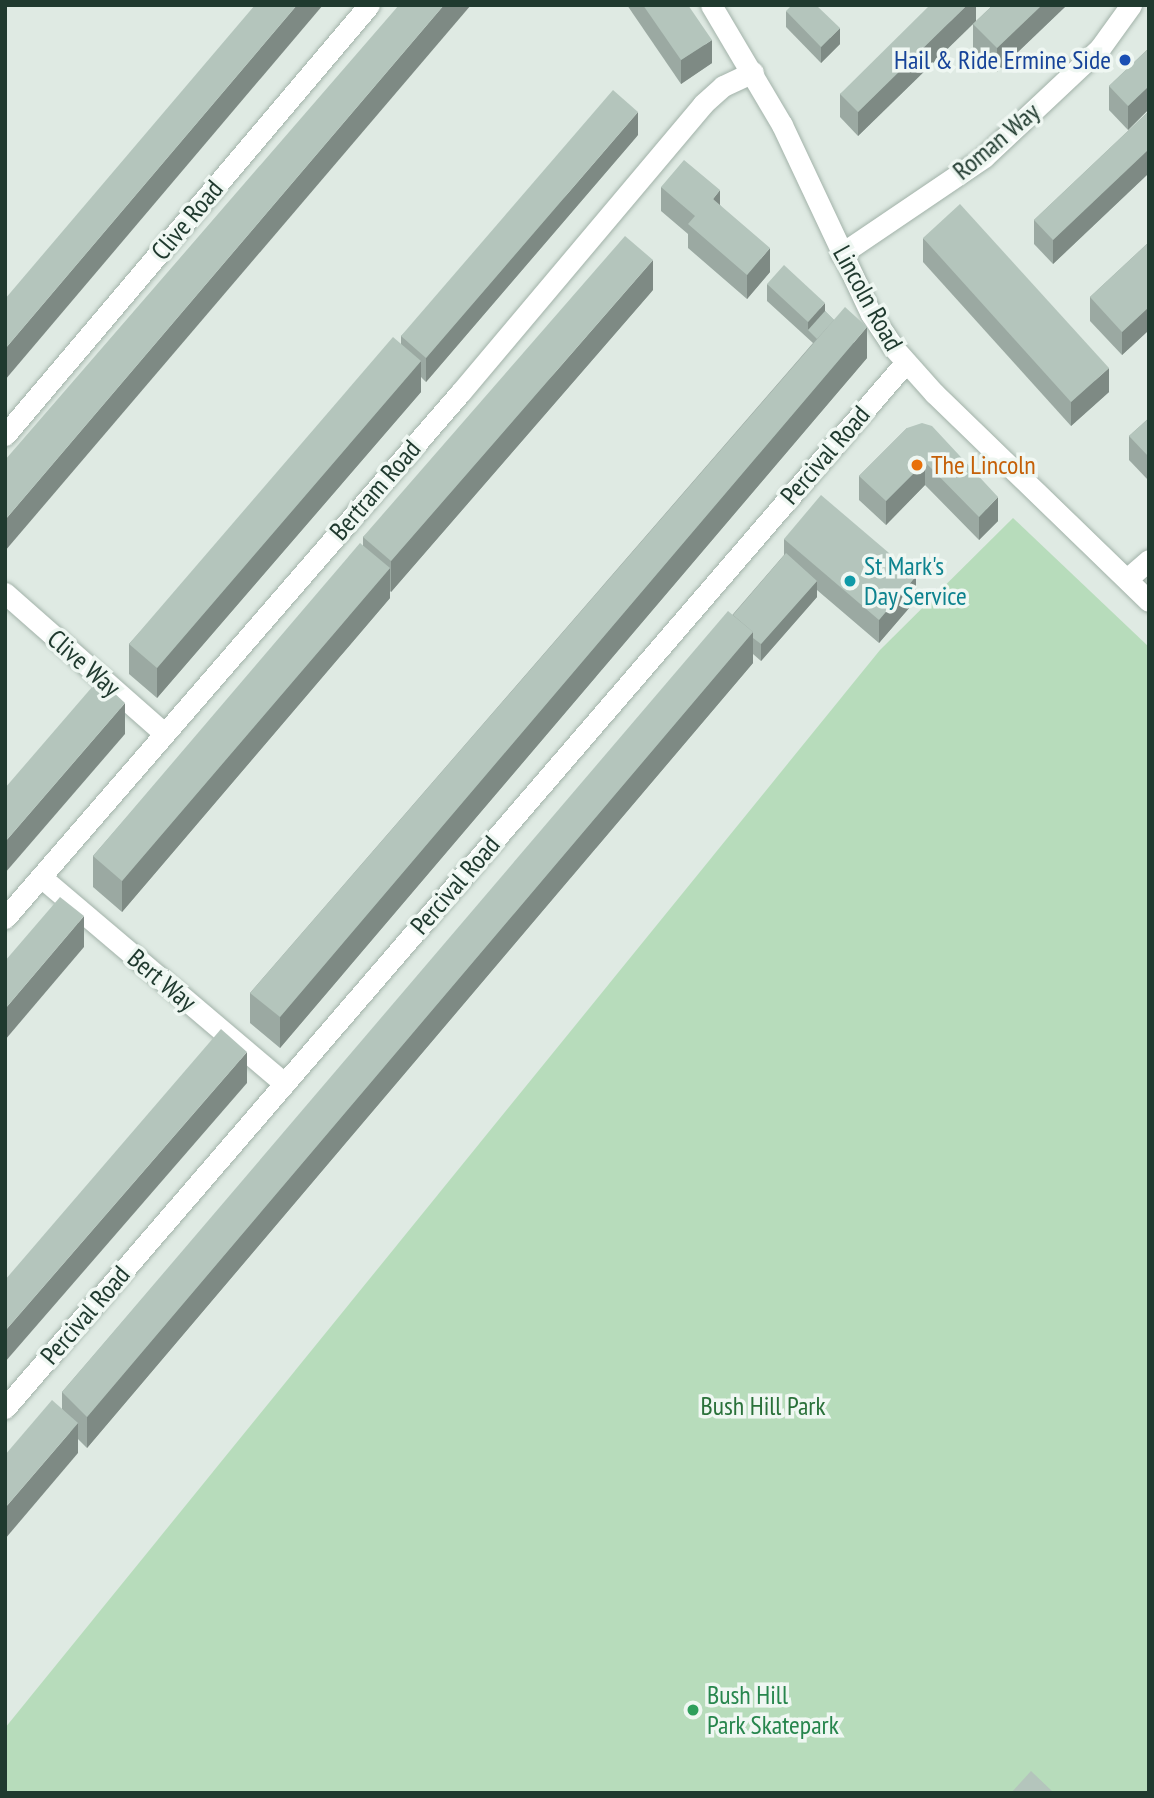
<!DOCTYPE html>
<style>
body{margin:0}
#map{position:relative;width:1154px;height:1798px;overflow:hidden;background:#dfeae3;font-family:"PT Sans Narrow",sans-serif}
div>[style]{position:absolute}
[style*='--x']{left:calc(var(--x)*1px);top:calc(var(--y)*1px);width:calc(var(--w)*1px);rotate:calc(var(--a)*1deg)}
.green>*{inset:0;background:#b7dcbb}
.roads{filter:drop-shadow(0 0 2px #a2b2a9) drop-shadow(0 0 2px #a2b2a9)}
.minor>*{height:21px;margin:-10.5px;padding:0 10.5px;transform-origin:10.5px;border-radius:10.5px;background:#fff}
.wall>*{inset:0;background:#9ba9a2}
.shaded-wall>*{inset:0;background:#7e8a84}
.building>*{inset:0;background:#b4c5bc}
.dots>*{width:19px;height:19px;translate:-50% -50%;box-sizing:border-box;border:4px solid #eff7f2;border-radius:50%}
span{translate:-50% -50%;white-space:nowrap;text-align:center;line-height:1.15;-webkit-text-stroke:7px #eff7f2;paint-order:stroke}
.transit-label{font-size:26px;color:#164399}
.right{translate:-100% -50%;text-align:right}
.street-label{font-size:26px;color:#203a2f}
.food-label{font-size:26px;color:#c56008}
.left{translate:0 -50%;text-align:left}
.culture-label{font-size:26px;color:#0d838f}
.park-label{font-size:26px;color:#2a713a}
.leisure-label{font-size:26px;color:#27864d}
.frame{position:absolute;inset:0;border:7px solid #203a2f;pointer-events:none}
</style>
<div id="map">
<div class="green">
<i style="clip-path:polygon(1013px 518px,1149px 647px,1149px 1793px,5px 1793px,5px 1728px,880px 650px)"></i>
</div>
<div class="roads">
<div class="minor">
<i style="--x:711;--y:5;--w:139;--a:59.4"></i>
<i style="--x:782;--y:125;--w:209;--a:64.8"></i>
<i style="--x:871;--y:314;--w:40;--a:56"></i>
<i style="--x:893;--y:347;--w:62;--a:48.3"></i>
<i style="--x:934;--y:393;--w:299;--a:44.1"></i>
<i style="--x:841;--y:254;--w:173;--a:-34.1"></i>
<i style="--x:984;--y:157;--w:159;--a:-43.2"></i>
<i style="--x:1100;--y:48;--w:53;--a:-54.2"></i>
<i style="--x:5;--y:435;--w:563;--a:-49.75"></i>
<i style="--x:1127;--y:579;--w:29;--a:-41"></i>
<i style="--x:5;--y:593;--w:212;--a:41.4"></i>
<i style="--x:41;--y:877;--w:319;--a:40.3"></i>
<i style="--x:5;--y:918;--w:695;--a:-49.09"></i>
<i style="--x:460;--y:393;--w:378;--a:-49.9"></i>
<i style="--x:703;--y:104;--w:27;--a:-42"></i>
<i style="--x:723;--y:86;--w:33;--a:-25"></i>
<i style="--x:5;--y:1408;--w:1379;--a:-49.26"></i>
</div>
</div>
<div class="wall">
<i style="clip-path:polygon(627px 5px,688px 5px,712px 63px,681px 84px)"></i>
<i style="clip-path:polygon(976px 5px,976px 21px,858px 136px,840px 117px,840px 94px)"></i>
<i style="clip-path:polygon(993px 5px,1067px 5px,997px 72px,973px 48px,973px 24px)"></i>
<i style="clip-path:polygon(786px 11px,840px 44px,821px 63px,786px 27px)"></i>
<i style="clip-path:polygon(1149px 48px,1149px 109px,1128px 130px,1109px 110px,1109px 86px)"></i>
<i style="clip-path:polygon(1149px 111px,1149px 173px,1053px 264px,1034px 244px,1034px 220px)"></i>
<i style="clip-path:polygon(638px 135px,426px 382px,421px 377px,421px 392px,157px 698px,129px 674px,129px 644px,401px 344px,401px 336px)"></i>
<i style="clip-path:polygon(661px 187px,720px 205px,770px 272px,747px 299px,688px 248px,688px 234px,661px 211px)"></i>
<i style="clip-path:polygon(923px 238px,1109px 392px,1071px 426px,923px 262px)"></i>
<i style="clip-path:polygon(1149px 242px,1149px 330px,1122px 355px,1090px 321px,1090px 297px)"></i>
<i style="clip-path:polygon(767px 284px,825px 311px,834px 320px,867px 358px,280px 1048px,250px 1023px,250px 993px,813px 343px,767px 301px)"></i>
<i style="clip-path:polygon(653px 290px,391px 592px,390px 591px,390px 598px,122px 912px,93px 887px,93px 856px,363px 546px,363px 537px)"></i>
<i style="clip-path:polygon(1149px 418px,1148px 480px,1129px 460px,1129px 436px)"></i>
<i style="clip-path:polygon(907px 428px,998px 521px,979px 540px,925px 485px,886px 525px,859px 500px,859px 476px)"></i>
<i style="clip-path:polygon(784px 539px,916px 600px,879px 643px,817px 590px,817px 597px,761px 661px,753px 654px,753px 663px,87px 1448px,78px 1439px,78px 1453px,62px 1409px,62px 1392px,784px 555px)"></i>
</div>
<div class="shaded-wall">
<i style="clip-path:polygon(297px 5px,323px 5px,5px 380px,5px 349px)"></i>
<i style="clip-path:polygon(444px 5px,471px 5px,5px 551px,5px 520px)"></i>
<i style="clip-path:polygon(967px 5px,976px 5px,976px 21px,858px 136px,858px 112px)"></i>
<i style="clip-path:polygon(1042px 5px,1067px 5px,997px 72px,997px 48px)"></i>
<i style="clip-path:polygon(840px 28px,840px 44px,821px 63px,821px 47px)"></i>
<i style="clip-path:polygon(712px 40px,712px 63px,681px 84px,681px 60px)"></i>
<i style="clip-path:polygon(1149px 86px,1149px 109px,1128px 130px,1128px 106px)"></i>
<i style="clip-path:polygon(638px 112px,638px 135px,426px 382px,426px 358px)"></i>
<i style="clip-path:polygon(1149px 149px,1149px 173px,1053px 264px,1053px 240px)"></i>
<i style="clip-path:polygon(720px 190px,720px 214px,713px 199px)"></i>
<i style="clip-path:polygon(770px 248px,770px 272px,747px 299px,747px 275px)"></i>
<i style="clip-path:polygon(653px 260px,653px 290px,391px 592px,391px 561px)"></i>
<i style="clip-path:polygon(825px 303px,825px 320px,808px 330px,808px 322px)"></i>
<i style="clip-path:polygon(1149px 307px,1149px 330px,1122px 355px,1122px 332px)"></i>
<i style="clip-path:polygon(867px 327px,867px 358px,280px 1048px,280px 1017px)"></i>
<i style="clip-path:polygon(421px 361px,421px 392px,157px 698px,157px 668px)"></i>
<i style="clip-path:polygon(1109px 368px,1109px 392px,1071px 426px,1071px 402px)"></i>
<i style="clip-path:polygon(1149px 455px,1149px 479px,1148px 480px,1148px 456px)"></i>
<i style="clip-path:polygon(925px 462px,925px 485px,886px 525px,886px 501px)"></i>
<i style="clip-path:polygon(998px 497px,998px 521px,979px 540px,979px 517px)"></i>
<i style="clip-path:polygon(390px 568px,390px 598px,122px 912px,122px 881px)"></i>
<i style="clip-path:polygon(916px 576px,916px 600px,879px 643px,879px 620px)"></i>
<i style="clip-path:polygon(817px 581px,817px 597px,761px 661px,761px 644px)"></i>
<i style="clip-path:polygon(753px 632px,753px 663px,87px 1448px,87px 1417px)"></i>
<i style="clip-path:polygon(125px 703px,125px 734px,5px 873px,5px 842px)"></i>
<i style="clip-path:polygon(84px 916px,84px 947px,5px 1040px,5px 1009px)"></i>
<i style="clip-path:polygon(247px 1052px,247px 1083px,5px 1362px,5px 1331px)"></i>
<i style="clip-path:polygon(78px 1423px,78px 1453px,5px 1539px,5px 1508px)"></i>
</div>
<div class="building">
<i style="clip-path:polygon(255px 5px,297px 5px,5px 349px,5px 299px)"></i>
<i style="clip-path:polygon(399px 5px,444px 5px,5px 520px,5px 460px)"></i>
<i style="clip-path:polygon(643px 5px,688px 5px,712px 40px,681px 60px)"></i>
<i style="clip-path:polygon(792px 5px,816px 5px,840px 28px,821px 47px,786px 11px)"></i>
<i style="clip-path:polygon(930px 5px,967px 5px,858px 112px,840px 94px)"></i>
<i style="clip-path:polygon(993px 5px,1042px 5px,997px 48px,973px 24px)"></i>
<i style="clip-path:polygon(1149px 48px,1149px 86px,1128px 106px,1109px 86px)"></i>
<i style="clip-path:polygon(613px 90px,638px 112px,426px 358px,401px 336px)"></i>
<i style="clip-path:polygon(1149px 111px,1149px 149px,1053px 240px,1034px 220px)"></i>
<i style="clip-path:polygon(684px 160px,720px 190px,713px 199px,770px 248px,747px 275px,688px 224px,695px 216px,661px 187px)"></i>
<i style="clip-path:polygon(960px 204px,1109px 368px,1071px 402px,923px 238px)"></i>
<i style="clip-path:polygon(625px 236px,653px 260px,391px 561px,363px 537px)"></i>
<i style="clip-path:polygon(1149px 242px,1149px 307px,1122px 332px,1090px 297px)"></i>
<i style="clip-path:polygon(784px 265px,825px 303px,808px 322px,767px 284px)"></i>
<i style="clip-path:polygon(845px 307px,867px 327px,280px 1017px,250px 993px)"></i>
<i style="clip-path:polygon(825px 311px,834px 320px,817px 339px,808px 330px)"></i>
<i style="clip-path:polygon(393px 337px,421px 361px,157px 668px,129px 644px)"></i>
<i style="clip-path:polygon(1149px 418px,1149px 455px,1148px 456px,1129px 436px)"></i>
<i style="clip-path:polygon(922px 423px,932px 426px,998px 497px,979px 517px,925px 462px,886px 501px,859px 476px,907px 428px)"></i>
<i style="clip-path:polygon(821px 495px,916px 576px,879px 620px,784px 539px)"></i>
<i style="clip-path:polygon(360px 543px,390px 568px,122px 881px,93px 856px)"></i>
<i style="clip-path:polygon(786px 553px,817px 581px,761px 644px,753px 638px,753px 632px,733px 615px)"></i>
<i style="clip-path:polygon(728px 611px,753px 632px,87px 1417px,62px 1392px)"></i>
<i style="clip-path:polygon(99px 679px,125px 703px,5px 842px,5px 788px)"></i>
<i style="clip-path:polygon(60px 897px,84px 916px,5px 1009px,5px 961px)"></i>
<i style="clip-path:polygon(221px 1029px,247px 1052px,5px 1331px,5px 1280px)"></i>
<i style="clip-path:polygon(52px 1400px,78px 1423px,5px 1508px,5px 1455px)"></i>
<i style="clip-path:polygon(1031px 1771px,1053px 1792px,1052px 1793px,1011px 1793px)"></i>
</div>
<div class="dots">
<i style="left:1125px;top:60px;background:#1a4fb4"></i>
<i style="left:917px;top:465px;background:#e8710a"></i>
<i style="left:850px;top:581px;background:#0f9aa8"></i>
<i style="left:693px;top:1710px;background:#2e9e5b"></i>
</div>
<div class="transit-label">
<span class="right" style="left:1111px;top:60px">Hail &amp; Ride Ermine Side</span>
</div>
<div class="street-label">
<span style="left:996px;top:141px;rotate:-40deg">Roman Way</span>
<span style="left:187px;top:220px;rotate:-50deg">Clive Road</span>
<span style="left:868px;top:298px;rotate:61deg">Lincoln Road</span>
<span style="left:825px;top:455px;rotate:-49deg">Percival Road</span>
<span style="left:375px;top:490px;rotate:-49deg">Bertram Road</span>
<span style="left:84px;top:663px;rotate:41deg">Clive Way</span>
<span style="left:455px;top:885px;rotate:-49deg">Percival Road</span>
<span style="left:162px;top:980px;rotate:40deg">Bert Way</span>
<span style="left:85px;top:1315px;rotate:-49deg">Percival Road</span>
</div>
<div class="food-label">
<span class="left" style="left:931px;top:465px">The Lincoln</span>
</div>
<div class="culture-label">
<span class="left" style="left:864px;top:581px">St Mark's<br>Day Service</span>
</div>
<div class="park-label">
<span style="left:763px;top:1406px">Bush Hill Park</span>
</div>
<div class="leisure-label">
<span class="left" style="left:707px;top:1710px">Bush Hill<br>Park Skatepark</span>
</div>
<div class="frame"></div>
</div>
